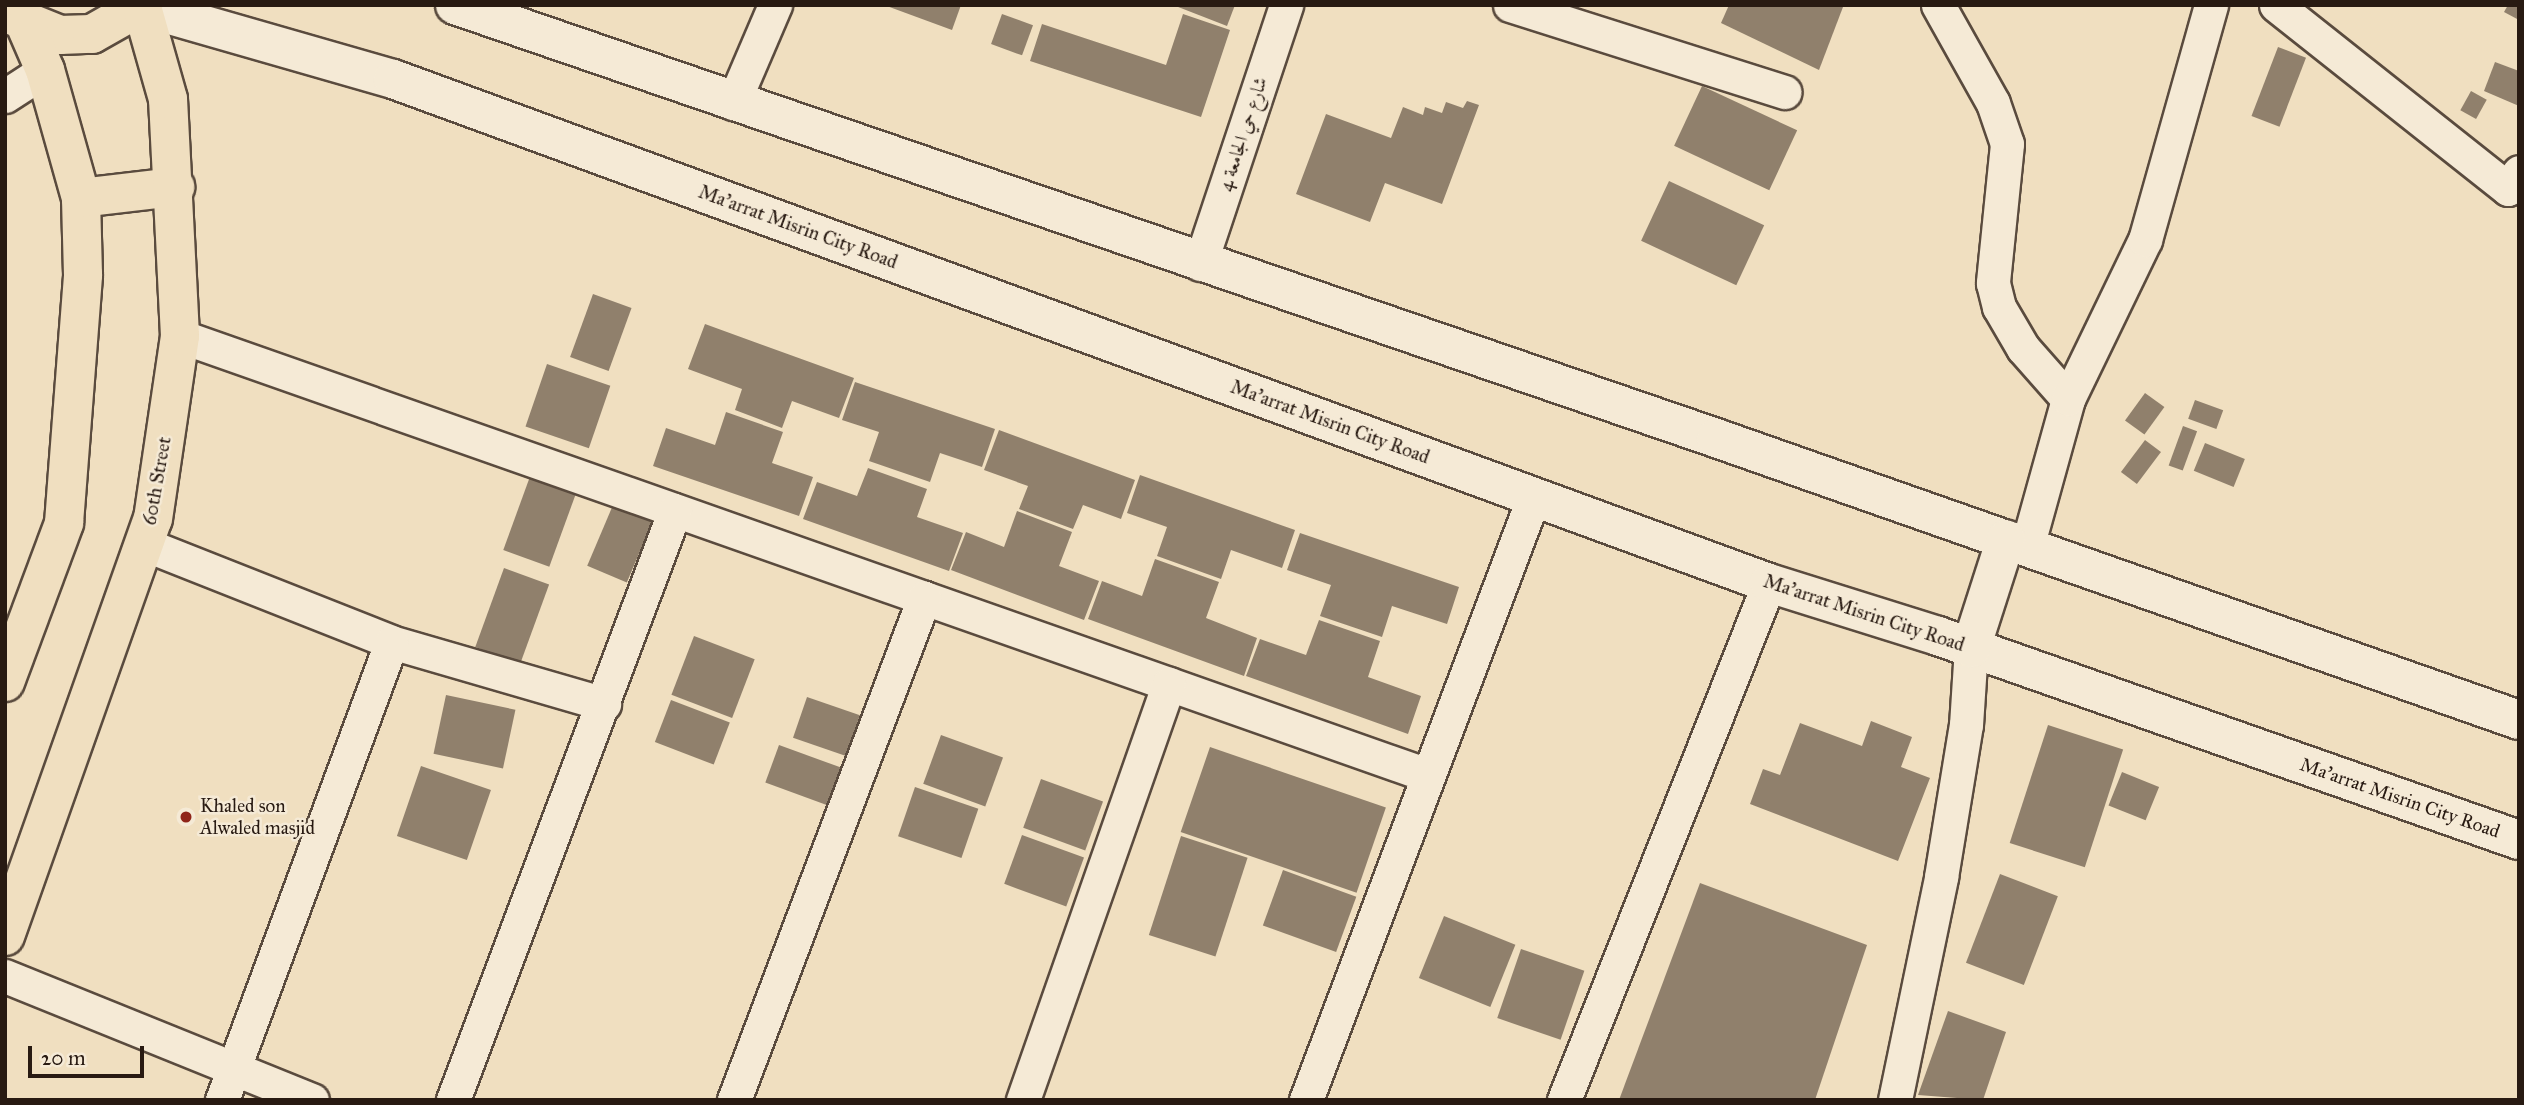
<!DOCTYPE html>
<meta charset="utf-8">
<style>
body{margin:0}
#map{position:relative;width:2524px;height:1105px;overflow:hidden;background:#f0dfc0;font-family:"IM FELL Great Primer",Amiri,serif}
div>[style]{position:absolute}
.building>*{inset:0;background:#90806c;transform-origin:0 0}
.roads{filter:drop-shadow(2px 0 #5a4b3e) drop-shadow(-2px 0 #5a4b3e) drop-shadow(0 2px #5a4b3e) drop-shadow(0 -2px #5a4b3e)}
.street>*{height:33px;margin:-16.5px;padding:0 16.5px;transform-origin:16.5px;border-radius:16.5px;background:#f5ead6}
.secondary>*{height:38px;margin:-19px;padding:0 19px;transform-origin:19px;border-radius:19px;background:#f5ead6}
.primary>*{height:38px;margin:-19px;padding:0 19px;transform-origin:19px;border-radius:19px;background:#f0dfc0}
.dots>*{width:19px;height:19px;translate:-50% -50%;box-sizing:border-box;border:4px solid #f5ead6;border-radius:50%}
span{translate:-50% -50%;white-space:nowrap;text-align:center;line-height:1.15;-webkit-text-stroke:5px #f5ead6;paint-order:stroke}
.street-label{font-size:19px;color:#281a12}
.poi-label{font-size:19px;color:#281a12}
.left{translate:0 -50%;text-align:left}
.frame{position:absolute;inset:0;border:7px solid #281a12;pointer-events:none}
.scale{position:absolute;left:28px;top:1046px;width:116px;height:32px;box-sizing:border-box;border:4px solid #281a12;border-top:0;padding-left:9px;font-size:21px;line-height:24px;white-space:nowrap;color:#281a12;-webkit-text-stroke:5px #f5ead6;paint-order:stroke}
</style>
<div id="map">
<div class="building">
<i style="clip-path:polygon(884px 5px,961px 5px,952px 30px)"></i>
<i style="clip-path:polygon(1173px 5px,1235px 5px,1227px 26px)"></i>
<i style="clip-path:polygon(1729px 5px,1839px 5px,1843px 7px,1819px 70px,1721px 23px)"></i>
<i style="clip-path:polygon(2508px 5px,2519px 5px,2519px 20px,2504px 12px)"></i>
<i style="left:1002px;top:14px;width:33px;height:32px;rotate:20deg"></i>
<i style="clip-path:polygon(1183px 14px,1230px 30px,1201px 117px,1030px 61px,1042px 24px,1166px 65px)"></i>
<i style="left:2278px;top:47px;width:30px;height:74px;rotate:21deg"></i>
<i style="clip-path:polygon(2495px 62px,2519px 71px,2519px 106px,2484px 91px)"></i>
<i style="left:1702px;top:86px;width:105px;height:66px;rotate:25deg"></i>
<i style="left:2471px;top:91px;width:18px;height:22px;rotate:29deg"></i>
<i style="clip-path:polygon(1467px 101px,1479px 105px,1442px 204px,1385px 183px,1370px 222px,1296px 194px,1326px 114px,1391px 138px,1403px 107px,1423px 115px,1425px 107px,1442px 113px,1446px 102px,1463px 108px)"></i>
<i style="left:1669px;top:181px;width:105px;height:66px;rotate:25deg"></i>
<i style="left:593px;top:294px;width:41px;height:67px;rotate:20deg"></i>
<i style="clip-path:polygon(705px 324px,854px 378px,839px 418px,792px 401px,782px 428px,735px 410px,742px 389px,688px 369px)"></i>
<i style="left:547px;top:364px;width:67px;height:66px;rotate:19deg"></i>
<i style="clip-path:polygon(855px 382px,995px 429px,982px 467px,940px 453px,930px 482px,869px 461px,879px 432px,842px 420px)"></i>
<i style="left:2145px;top:393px;width:24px;height:34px;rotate:36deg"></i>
<i style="left:2195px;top:400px;width:30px;height:20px;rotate:20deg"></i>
<i style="clip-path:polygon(726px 412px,783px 432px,772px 463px,813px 477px,799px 516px,653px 466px,666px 428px,715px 445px)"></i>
<i style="left:2183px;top:426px;width:15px;height:42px;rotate:20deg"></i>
<i style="clip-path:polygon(999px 430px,1135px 480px,1121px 519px,1083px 505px,1073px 529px,1019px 509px,1028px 486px,984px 470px)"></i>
<i style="left:2145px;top:440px;width:20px;height:40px;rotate:37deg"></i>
<i style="left:2205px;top:443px;width:43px;height:30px;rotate:22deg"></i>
<i style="clip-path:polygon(868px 468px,927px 489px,917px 517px,963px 533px,949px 571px,803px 519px,817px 482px,857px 496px)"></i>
<i style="left:532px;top:471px;width:49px;height:84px;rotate:20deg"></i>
<i style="clip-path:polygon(1140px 475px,1295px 530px,1282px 568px,1231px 550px,1221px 579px,1157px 556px,1167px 527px,1127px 513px)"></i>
<i style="left:613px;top:505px;width:43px;height:66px;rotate:23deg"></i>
<i style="clip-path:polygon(1017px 511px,1072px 532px,1059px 566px,1099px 581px,1084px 620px,951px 570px,966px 532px,1004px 547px)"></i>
<i style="clip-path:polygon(1300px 533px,1459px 587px,1447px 624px,1392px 606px,1382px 637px,1320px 616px,1331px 585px,1287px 570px)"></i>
<i style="clip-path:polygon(1155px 559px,1219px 582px,1206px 618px,1257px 638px,1244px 676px,1088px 619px,1102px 581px,1142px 596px)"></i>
<i style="left:504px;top:568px;width:48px;height:84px;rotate:20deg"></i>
<i style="clip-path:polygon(1319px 620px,1380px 641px,1368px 677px,1421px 696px,1408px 734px,1246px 676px,1260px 639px,1306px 655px)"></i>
<i style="left:694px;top:636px;width:65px;height:63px;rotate:21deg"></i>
<i style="left:446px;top:695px;width:71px;height:60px;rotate:12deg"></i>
<i style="left:807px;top:697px;width:56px;height:43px;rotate:19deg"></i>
<i style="left:671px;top:700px;width:63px;height:45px;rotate:21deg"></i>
<i style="clip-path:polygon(1871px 721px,1912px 737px,1901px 767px,1930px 778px,1898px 861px,1750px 804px,1763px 769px,1780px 775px,1800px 723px,1862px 746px)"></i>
<i style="left:2048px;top:725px;width:79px;height:124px;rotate:18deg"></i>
<i style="left:941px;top:735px;width:66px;height:52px;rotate:20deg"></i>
<i style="left:779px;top:745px;width:66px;height:40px;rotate:20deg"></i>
<i style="left:1210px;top:747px;width:186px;height:90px;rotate:19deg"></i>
<i style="left:421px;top:766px;width:74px;height:74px;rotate:19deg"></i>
<i style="left:2122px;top:772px;width:40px;height:36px;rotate:22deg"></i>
<i style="left:1041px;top:779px;width:66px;height:52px;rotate:20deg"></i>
<i style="left:915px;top:787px;width:67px;height:52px;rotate:19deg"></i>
<i style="left:1022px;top:835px;width:66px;height:52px;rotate:20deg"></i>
<i style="left:1181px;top:836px;width:70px;height:104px;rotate:18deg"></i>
<i style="left:1283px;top:870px;width:78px;height:59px;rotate:20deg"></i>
<i style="left:2000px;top:874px;width:62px;height:95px;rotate:21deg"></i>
<i style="clip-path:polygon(1700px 883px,1867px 945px,1815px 1100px,1619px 1100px)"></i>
<i style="left:1444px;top:916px;width:77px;height:67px;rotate:22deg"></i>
<i style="left:1521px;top:949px;width:67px;height:73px;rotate:19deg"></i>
<i style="clip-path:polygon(1948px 1011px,2006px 1032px,1983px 1100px,1918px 1095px)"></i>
</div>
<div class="roads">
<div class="street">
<i style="left:1510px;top:5px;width:288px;rotate:17.6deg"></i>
<i style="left:1938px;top:5px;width:112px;rotate:60.7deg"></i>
<i style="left:1993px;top:103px;width:43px;rotate:71.1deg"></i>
<i style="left:2007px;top:144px;width:140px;rotate:95.8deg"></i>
<i style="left:1993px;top:283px;width:25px;rotate:76deg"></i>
<i style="left:1999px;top:307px;width:48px;rotate:59.7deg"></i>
<i style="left:2023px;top:348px;width:68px;rotate:48.6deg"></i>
<i style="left:2276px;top:5px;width:296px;rotate:38.4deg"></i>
<i style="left:2508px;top:189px;width:20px;rotate:-57deg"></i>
<i style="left:5px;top:96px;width:48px;rotate:-33deg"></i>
<i style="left:733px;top:103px;width:107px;rotate:-66.8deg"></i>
<i style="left:1200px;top:264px;width:273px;rotate:-71.6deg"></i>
<i style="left:180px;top:336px;width:1322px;rotate:19.39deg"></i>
<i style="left:144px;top:544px;width:266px;rotate:21.6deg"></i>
<i style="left:391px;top:642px;width:222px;rotate:16.2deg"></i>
<i style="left:2027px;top:547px;width:154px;rotate:-74.5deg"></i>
<i style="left:2068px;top:399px;width:177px;rotate:-64.2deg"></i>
<i style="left:2145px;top:240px;width:244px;rotate:-74.3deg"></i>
<i style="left:5px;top:976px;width:331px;rotate:22deg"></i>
<i style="left:222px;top:1100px;width:488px;rotate:-69.7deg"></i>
<i style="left:453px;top:1100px;width:630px;rotate:-69.38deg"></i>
<i style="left:734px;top:1100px;width:537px;rotate:-69.27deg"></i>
<i style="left:1023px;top:1100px;width:441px;rotate:-70.7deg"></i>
<i style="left:1306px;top:1100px;width:646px;rotate:-69.32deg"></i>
<i style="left:1564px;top:1100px;width:556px;rotate:-68.37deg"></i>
<i style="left:1895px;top:1100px;width:228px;rotate:-78.3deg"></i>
<i style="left:1941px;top:877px;width:154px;rotate:-80.7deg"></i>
<i style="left:1966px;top:725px;width:77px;rotate:-86.3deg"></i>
</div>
<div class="secondary">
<i style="left:455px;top:5px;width:1333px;rotate:18.95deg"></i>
<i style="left:1716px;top:438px;width:851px;rotate:19.35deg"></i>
<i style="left:142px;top:7px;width:261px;rotate:16deg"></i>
<i style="left:393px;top:79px;width:1465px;rotate:20.12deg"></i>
<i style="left:1769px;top:583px;width:177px;rotate:17.4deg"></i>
<i style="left:1938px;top:636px;width:616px;rotate:19.35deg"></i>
<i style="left:1971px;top:648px;width:114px;rotate:-72.2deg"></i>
</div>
<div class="primary">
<i style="left:13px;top:16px;width:51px;rotate:22deg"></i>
<i style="left:60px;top:35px;width:32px;rotate:-2deg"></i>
<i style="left:92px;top:34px;width:59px;rotate:-29.6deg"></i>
<i style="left:81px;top:198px;width:95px;rotate:-6.7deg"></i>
<i style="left:5px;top:682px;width:170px;rotate:-69.6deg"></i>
<i style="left:64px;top:523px;width:249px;rotate:-85.6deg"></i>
<i style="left:83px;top:275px;width:77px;rotate:-91.5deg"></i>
<i style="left:81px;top:198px;width:133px;rotate:-105.7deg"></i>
<i style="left:45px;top:70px;width:48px;rotate:-113.4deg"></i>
<i style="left:5px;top:936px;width:442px;rotate:-70.5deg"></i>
<i style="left:153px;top:519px;width:185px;rotate:-81.6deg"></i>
<i style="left:180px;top:336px;width:237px;rotate:-92.9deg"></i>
<i style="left:168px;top:99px;width:96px;rotate:-105.8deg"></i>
</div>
</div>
<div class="dots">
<i style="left:186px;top:817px;background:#8f2418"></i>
</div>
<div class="street-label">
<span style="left:1243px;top:134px;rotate:-72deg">شارع حي الجامعة 4</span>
<span style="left:798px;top:227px;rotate:20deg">Ma'arrat Misrin City Road</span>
<span style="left:1330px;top:422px;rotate:20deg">Ma'arrat Misrin City Road</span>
<span style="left:157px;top:481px;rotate:-80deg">60th Street</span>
<span style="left:1864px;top:613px;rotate:18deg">Ma'arrat Misrin City Road</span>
<span style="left:2400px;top:798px;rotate:19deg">Ma'arrat Misrin City Road</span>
</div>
<div class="poi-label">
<span class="left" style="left:200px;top:817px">Khaled son<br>Alwaled masjid</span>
</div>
<div class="frame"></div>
<div class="scale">20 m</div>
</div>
